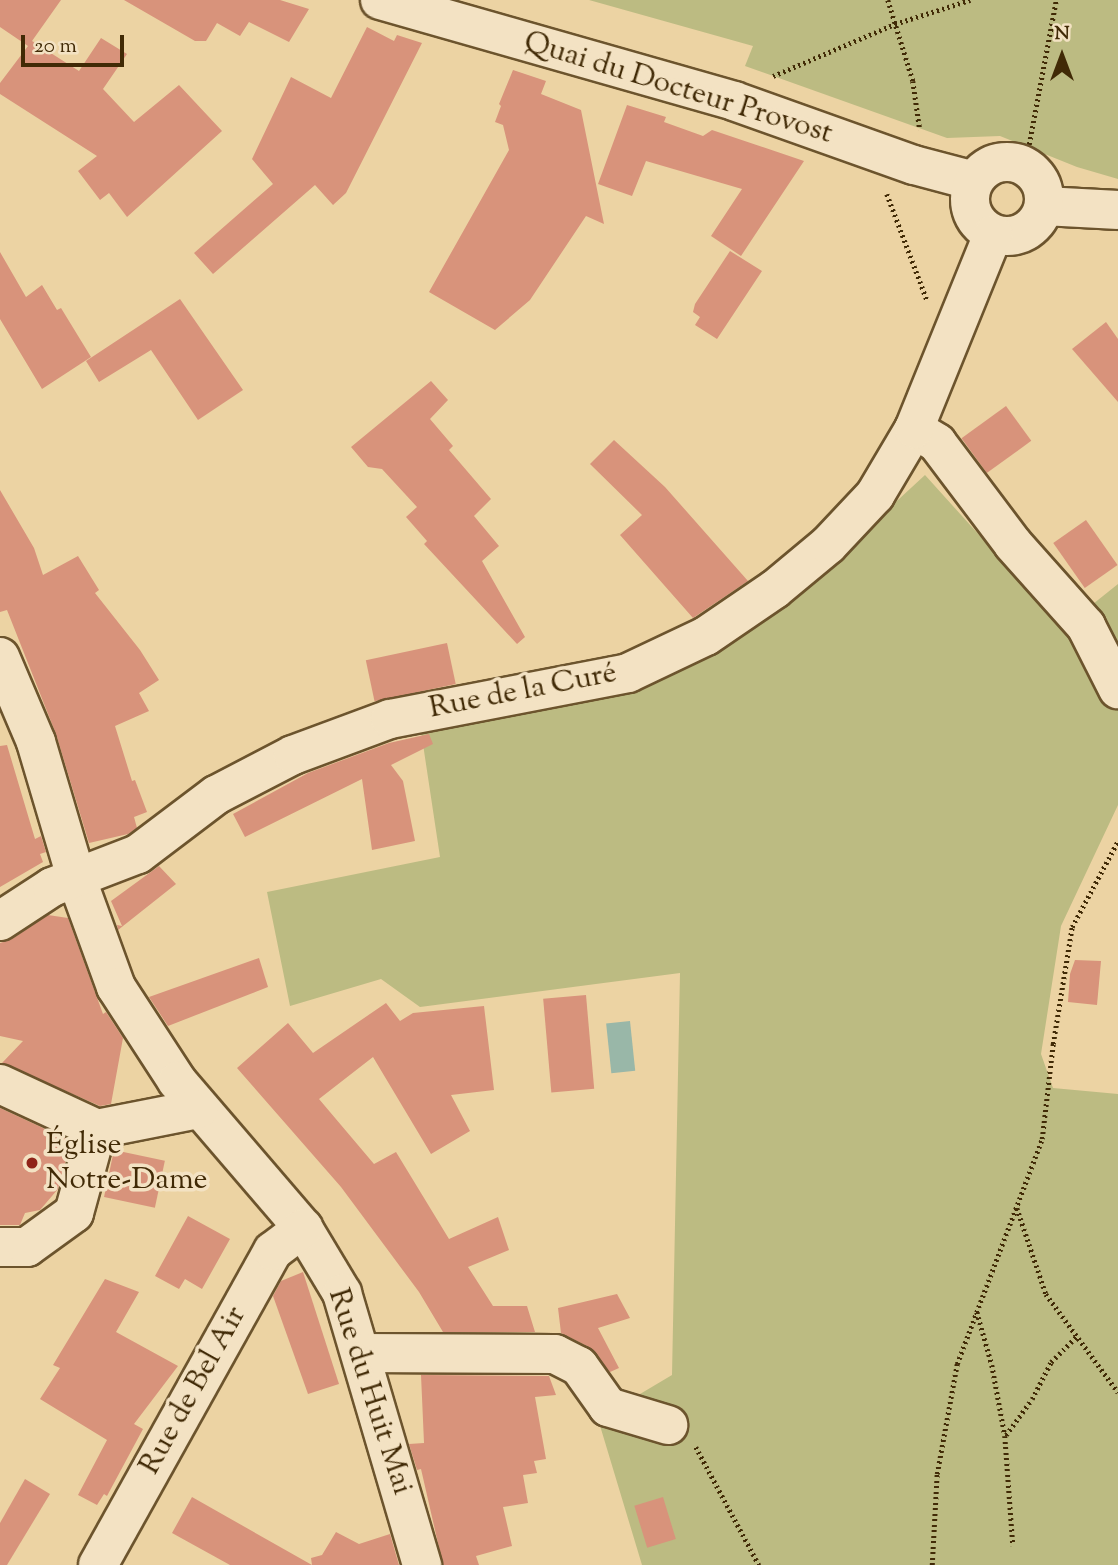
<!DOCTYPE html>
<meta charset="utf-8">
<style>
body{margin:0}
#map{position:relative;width:1118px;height:1565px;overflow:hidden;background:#ecd3a3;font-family:"Sorts Mill Goudy",serif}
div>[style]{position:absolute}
.green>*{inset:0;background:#bcbb82}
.water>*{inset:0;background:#99b7a8;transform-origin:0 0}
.building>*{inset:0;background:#d8937b;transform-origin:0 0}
.path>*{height:4.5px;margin-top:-2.25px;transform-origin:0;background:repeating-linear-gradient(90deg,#412a06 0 2px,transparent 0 5.5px)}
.roads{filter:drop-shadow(2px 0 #6c542d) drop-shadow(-2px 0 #6c542d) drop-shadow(0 2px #6c542d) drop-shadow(0 -2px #6c542d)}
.street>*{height:38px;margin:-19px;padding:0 19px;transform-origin:19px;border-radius:19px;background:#f3e2c3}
.secondary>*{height:38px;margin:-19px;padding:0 19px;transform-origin:19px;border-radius:19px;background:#f3e2c3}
.secondary>.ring{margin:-19px;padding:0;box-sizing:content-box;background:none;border:38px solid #f3e2c3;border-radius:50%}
.dots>*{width:19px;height:19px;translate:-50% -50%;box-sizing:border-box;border:4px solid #f3e2c3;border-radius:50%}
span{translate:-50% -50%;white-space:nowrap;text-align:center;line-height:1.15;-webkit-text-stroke:7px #f3e2c3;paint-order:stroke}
.street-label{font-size:30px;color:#412a06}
.poi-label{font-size:30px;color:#412a06}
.left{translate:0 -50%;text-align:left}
.north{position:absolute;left:1027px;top:21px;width:70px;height:70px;-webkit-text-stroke:5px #f3e2c3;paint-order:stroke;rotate:0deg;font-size:19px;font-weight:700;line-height:28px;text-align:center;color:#412a06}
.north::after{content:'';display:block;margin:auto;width:24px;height:32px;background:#412a06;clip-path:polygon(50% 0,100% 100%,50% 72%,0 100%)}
.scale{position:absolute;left:21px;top:35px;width:103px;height:32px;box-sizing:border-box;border:4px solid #412a06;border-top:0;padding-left:9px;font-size:21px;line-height:24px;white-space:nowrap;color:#412a06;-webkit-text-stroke:5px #f3e2c3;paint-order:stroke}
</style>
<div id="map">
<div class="green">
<i style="clip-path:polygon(589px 0,1118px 0,1118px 179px,1077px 167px,1000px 136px,947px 138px,745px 66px,753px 46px)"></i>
<i style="clip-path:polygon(925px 475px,1063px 628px,1118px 584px,1118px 805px,1061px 926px,1041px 1054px,1053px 1088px,1118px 1094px,1118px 1565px,642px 1565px,598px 1419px,672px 1375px,680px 973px,420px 1007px,381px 979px,290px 1006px,267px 892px,440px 857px,421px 731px,639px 690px,806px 585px)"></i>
</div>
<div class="water">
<i style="left:630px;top:1021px;width:50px;height:24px;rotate:84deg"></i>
</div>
<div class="building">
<i style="clip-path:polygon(0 0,61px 0,32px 41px,79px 71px,101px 38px,127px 54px,103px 89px,134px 122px,179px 85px,222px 131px,127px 217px,109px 193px,100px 200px,78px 171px,97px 156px,0 94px,0 83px,28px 46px,0 27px)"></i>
<i style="clip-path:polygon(124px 0,280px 0,309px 9px,289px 42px,249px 22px,240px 36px,217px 23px,206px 41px,195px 41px)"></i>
<i style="clip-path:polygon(367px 27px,394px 41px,397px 35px,422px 43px,346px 193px,333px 205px,315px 185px,213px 274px,194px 253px,273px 184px,252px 159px,291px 77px,331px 98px)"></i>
<i style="clip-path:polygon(513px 70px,546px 81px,541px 94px,581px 110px,604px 224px,586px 216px,530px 300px,495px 330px,429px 292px,509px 150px,503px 125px,495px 122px,501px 106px,499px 104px)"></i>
<i style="clip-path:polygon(627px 105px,666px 117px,664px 122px,703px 136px,712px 130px,804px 161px,741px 256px,711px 236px,742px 189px,646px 161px,632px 196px,598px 184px)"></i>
<i style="clip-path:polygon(730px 251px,762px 271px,717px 339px,695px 325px,700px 317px,693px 312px,695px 304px)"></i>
<i style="clip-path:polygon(0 252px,26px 297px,42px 285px,57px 310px,61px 308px,91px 357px,42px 389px,0 319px)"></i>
<i style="clip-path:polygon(180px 299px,243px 390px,198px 420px,151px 350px,99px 382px,86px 361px)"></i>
<i style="clip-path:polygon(1106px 322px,1118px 339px,1118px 402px,1072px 349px)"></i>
<i style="clip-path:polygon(431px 381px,448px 400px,430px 419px,453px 446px,449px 450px,491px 499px,474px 516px,499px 546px,482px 561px,525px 637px,517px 644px,424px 544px,427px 541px,406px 517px,417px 507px,382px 469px,368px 467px,351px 447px)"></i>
<i style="left:1006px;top:406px;width:43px;height:55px;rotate:54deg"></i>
<i style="clip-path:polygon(614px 440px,665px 487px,748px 581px,693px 618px,620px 535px,642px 515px,590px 464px)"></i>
<i style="clip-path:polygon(0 490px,34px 548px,43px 575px,78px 556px,99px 590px,95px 593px,140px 650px,159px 680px,139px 693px,149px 711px,115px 726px,132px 781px,135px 780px,147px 812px,134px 817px,137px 828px,128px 834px,89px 843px,56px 734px,7px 610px,0 612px)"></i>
<i style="left:1086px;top:520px;width:55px;height:40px;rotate:55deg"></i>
<i style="left:447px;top:643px;width:42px;height:83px;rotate:78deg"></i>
<i style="clip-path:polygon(429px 734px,433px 744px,391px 765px,403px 781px,415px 841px,372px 850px,362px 779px,245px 837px,233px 814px,308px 773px,389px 743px)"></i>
<i style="clip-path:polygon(7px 745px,35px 839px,41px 836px,46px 852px,40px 854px,43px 862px,0 887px,0 746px)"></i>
<i style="clip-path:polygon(159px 866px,176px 884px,118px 930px,117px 925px,122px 926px,111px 901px)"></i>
<i style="clip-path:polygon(48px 915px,68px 918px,103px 1014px,106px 1012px,123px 1038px,111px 1104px,100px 1106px,2px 1063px,23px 1041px,0 1036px,0 943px,12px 939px)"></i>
<i style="clip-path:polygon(259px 958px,268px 987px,168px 1026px,149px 997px)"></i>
<i style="clip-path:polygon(1075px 960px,1101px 961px,1097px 1005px,1068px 1002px,1070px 974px)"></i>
<i style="left:586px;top:995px;width:94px;height:43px;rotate:85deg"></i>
<i style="clip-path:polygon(386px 1003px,400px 1021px,413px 1013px,484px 1006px,494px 1090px,451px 1095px,470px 1131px,431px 1154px,373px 1057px,319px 1099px,374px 1164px,396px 1152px,449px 1239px,498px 1217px,509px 1250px,468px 1267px,493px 1306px,527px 1306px,535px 1332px,443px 1332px,419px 1292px,341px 1187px,237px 1068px,288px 1023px,313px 1053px)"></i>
<i style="clip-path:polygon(0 1108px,71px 1141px,58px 1189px,40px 1210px,25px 1213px,20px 1225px,0 1225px)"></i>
<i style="left:114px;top:1150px;width:52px;height:48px;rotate:12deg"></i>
<i style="clip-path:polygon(188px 1216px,230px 1239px,202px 1289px,185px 1279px,179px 1289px,155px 1276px)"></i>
<i style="clip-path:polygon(303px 1272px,339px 1384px,308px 1394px,273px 1296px,281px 1281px)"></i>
<i style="clip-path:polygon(105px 1279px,139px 1292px,116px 1332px,178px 1366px,134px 1424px,143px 1429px,107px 1496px,104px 1494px,97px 1505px,78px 1495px,107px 1440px,40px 1399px,60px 1368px,53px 1365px)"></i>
<i style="clip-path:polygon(617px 1294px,630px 1318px,598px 1328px,619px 1368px,610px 1372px,589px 1347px,561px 1333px,558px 1308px)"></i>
<i style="clip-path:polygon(421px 1375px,549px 1376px,556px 1395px,535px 1397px,546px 1459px,534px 1461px,537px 1473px,523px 1475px,528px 1503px,503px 1507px,512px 1546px,476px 1556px,479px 1565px,443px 1565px,421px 1469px,417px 1470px,409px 1444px,424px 1443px)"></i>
<i style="clip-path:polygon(25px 1479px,50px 1494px,7px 1565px,0 1565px,0 1523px)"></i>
<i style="clip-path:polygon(192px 1497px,312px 1565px,311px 1558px,322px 1555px,336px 1532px,359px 1544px,390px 1534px,399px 1565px,230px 1565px,172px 1533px)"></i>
<i style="left:663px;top:1497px;width:44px;height:30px;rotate:73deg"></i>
</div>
<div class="path">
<i style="left:888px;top:0;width:85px;rotate:72.8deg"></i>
<i style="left:913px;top:81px;width:49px;rotate:81.9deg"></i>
<i style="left:773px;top:76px;width:133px;rotate:-23.1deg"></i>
<i style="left:895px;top:24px;width:79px;rotate:-17.7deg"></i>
<i style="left:1025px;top:166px;width:169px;rotate:-79.4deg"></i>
<i style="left:887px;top:194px;width:113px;rotate:69.3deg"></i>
<i style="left:1017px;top:1208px;width:91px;rotate:71.4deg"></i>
<i style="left:1046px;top:1294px;width:122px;rotate:53.7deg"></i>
<i style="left:977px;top:1312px;width:55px;rotate:74.2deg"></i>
<i style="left:992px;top:1365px;width:72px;rotate:79.6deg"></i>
<i style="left:1005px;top:1436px;width:110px;rotate:85.8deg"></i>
<i style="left:1006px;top:1435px;width:44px;rotate:-54.2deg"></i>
<i style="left:1032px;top:1399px;width:42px;rotate:-62.8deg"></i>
<i style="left:1051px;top:1362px;width:37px;rotate:-45deg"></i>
<i style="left:696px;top:1447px;width:134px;rotate:61.9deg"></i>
<i style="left:932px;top:1565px;width:91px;rotate:-86.9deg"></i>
<i style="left:937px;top:1474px;width:112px;rotate:-79.7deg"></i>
<i style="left:957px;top:1364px;width:241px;rotate:-69.3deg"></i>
<i style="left:1042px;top:1139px;width:96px;rotate:-83.4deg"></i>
<i style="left:1053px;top:1044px;width:119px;rotate:-80.8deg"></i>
<i style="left:1072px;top:927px;width:98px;rotate:-61.9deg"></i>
</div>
<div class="roads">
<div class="street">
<i style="left:1044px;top:206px;width:74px;rotate:3.1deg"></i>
<i style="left:914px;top:429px;width:27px;rotate:31deg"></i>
<i style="left:937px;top:443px;width:126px;rotate:53deg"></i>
<i style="left:1013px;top:544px;width:110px;rotate:48.3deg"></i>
<i style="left:1086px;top:626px;width:71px;rotate:63.1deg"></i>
<i style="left:0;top:657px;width:92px;rotate:67deg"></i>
<i style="left:36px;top:742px;width:141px;rotate:73.5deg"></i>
<i style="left:76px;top:877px;width:117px;rotate:70deg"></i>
<i style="left:116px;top:987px;width:112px;rotate:57deg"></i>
<i style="left:177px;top:1081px;width:194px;rotate:49.4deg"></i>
<i style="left:303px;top:1228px;width:76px;rotate:59deg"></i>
<i style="left:342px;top:1293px;width:284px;rotate:73.6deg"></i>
<i style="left:0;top:1084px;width:107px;rotate:24.9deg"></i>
<i style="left:97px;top:1129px;width:104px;rotate:-11.1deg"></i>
<i style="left:0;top:1247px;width:27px"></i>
<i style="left:27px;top:1247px;width:58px;rotate:-35.9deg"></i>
<i style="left:74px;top:1213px;width:87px;rotate:-74.7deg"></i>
<i style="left:361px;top:1353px;width:194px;rotate:0.3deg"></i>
<i style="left:555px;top:1354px;width:27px;rotate:27deg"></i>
<i style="left:579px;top:1366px;width:50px;rotate:54.7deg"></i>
<i style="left:608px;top:1407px;width:63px;rotate:16.7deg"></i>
<i style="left:98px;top:1565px;width:359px;rotate:-60.9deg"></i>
<i style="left:273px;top:1251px;width:38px;rotate:-37deg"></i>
</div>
<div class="secondary">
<i style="left:380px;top:0;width:368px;rotate:15.9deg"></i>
<i style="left:734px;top:101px;width:191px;rotate:19.6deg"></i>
<i style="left:914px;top:165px;width:62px;rotate:14.9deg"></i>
<i class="ring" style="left:970px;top:162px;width:36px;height:36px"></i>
<i style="left:0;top:921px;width:62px;rotate:-33.2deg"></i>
<i style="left:52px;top:887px;width:92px;rotate:-21deg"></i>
<i style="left:138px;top:854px;width:98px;rotate:-37.1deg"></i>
<i style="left:216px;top:795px;width:87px;rotate:-27.5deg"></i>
<i style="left:293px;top:755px;width:103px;rotate:-20.4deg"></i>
<i style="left:390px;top:719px;width:242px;rotate:-10.9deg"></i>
<i style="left:628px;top:673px;width:86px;rotate:-25.4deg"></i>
<i style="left:706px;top:636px;width:83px;rotate:-34.3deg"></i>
<i style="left:775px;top:589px;width:69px;rotate:-39.7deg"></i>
<i style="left:828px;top:545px;width:69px;rotate:-46.8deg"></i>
<i style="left:875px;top:495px;width:77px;rotate:-59.4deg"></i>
<i style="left:914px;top:429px;width:210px;rotate:-67.9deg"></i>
</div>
</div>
<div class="dots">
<i style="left:32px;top:1163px;background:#8f2418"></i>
</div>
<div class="street-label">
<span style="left:678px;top:89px;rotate:17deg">Quai du Docteur Provost</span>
<span style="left:523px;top:692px;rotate:-11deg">Rue de la Curé</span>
<span style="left:194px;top:1391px;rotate:-61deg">Rue de Bel Air</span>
<span style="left:369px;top:1392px;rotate:72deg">Rue du Huit Mai</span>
</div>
<div class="poi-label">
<span class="left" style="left:46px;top:1163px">Église<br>Notre-Dame</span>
</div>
<div class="north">N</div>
<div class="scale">20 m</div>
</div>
